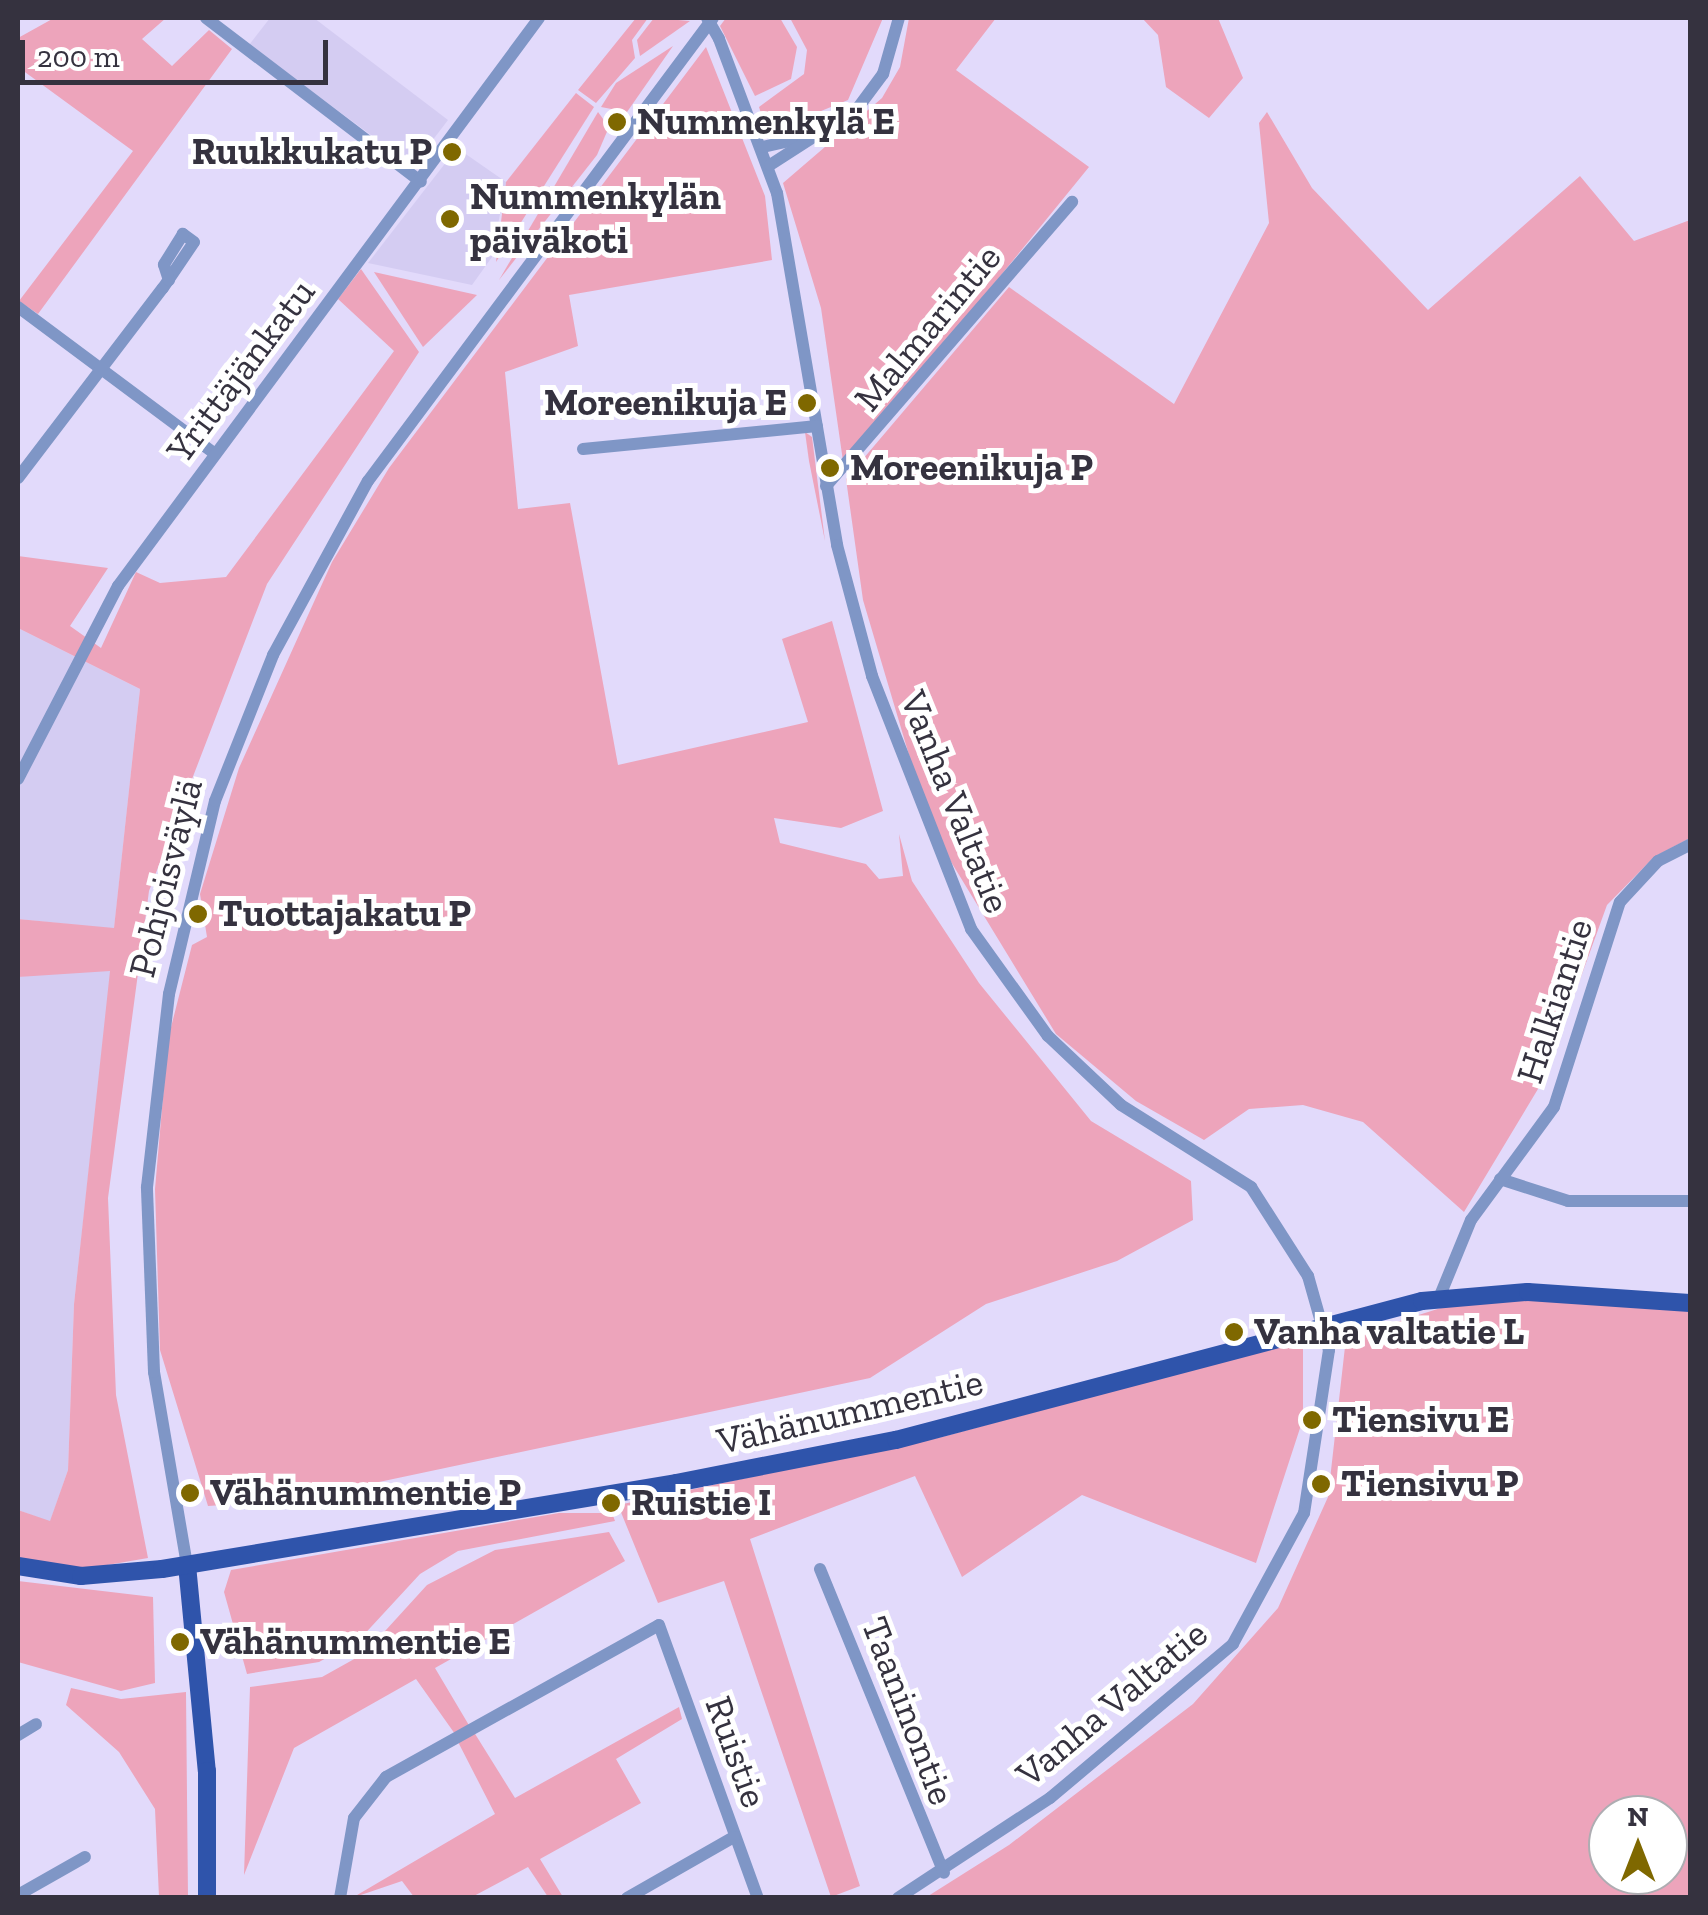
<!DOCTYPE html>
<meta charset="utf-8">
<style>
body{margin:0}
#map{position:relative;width:1708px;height:1915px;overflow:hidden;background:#e2dafb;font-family:"Zilla Slab",serif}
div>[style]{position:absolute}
.built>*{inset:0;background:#d4ccf2}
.green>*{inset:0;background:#eda4bb}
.minor>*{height:12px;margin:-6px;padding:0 6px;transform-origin:6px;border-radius:6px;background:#7f96c6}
.major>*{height:18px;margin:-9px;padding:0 9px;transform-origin:9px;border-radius:9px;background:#2f54ab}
.minor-bridge>*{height:12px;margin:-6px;padding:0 6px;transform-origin:6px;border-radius:6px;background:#7f96c6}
.dots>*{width:28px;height:28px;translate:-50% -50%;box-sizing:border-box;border:5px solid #fff;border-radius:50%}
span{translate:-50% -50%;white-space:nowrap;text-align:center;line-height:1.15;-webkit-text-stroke:10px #fff;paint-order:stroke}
.poi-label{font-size:38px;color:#35323f;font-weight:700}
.left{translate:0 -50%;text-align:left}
.right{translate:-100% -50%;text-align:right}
.street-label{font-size:38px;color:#35323f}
.frame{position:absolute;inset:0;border:20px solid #35323f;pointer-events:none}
.north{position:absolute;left:1588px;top:1795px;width:100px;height:100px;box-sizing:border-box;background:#fff;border:2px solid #aeadb2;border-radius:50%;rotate:0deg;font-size:28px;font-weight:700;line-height:40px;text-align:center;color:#35323f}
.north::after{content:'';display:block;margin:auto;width:35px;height:45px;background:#7f6800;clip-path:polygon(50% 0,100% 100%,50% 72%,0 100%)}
.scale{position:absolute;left:20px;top:40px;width:308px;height:45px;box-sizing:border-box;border:5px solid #35323f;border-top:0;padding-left:12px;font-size:30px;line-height:35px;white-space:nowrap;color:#35323f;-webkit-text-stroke:8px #fff;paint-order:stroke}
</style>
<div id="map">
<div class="built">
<i style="clip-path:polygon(270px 18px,314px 18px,448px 120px,413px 166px,249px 45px)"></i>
<i style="clip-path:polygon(457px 148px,506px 182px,492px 257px,472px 285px,368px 263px)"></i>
<i style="clip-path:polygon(18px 628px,140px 689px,114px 929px,19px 919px,18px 929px)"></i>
<i style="clip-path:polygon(79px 968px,111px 970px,74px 1304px,68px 1470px,50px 1522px,18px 1510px,18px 977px)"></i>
</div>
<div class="green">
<i style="clip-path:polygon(54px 18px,166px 18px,142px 39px,172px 66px,209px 30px,232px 49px,38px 314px,19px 301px,133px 151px,18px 67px,18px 38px)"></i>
<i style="clip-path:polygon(636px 18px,648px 18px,632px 40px,635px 58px,596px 103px,578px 90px)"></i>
<i style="clip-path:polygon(654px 18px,690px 21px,640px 56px,637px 40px)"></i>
<i style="clip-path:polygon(726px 18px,780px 18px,797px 47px,791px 79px,755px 96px,720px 26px)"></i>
<i style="clip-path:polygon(790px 18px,883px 18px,848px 100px,782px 127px,764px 123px,759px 107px,804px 74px,807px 50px)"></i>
<i style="clip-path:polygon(909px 18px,996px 18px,956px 70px,1089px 167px,844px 468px,821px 308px,783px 183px,882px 98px,900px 67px)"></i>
<i style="clip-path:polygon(1142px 18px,1218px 18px,1243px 78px,1209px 118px,1166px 87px,1158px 35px)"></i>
<i style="clip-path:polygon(673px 46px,627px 112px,601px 107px,616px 83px)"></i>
<i style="clip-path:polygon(706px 47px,765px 196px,772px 260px,569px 295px,578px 346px,505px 372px,518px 509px,570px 503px,618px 765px,808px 722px,782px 639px,832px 621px,883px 811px,841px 828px,774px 818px,780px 843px,866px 864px,879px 879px,903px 876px,899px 834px,912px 881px,979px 983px,1091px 1121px,1191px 1181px,1193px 1220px,1117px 1261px,986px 1304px,870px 1378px,294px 1500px,208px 1506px,160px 1350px,155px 1189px,168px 1039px,192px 945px,207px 937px,200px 894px,239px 768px,332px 562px,389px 468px)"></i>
<i style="clip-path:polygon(576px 93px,594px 107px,496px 262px,506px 182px)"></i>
<i style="clip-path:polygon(598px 112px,609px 127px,597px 155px,499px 280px)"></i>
<i style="clip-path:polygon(1267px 112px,1312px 188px,1428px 310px,1580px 176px,1634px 241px,1690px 220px,1690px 838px,1654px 857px,1607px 905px,1544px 1079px,1464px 1212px,1363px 1122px,1303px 1105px,1249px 1109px,1204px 1140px,1136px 1101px,1056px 1034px,931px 829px,863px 600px,846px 479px,1009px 287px,1174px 404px,1269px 223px,1259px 123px)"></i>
<i style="clip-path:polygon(361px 269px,419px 352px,267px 584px,149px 891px,108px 1198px,116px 1395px,148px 1558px,84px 1569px,18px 1560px,18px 1510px,50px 1521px,68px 1470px,74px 1304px,110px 971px,18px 977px,18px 919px,114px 928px,140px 689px,18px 628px,18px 556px,108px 568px,70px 626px,101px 648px,136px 572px,160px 583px,226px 577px,394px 351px,338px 299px)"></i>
<i style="clip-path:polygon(374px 272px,477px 295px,423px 347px)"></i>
<i style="clip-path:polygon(805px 432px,812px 437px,825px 541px,809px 461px)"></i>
<i style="clip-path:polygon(evenodd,1531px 1299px,1690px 1309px,1690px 1897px,925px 1898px,1009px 1845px,1193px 1704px,1278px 1608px,1328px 1497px,1346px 1338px,1447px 1306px,1531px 1299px,1608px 1815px,1668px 1815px,1668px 1875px,1608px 1875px,1608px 1815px)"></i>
<i style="clip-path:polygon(1303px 1339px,1303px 1419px,1256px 1563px,1082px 1495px,962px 1577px,915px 1476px,750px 1539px,860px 1886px,831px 1897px,724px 1581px,658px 1603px,618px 1505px,942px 1437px)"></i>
<i style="clip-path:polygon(559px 1513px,612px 1513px,615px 1521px,458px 1551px,420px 1574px,359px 1640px,319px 1662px,247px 1674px,224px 1592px,231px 1570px)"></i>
<i style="clip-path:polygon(609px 1532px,625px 1561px,435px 1668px,470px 1727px,455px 1734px,416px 1679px,294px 1748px,244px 1875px,250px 1687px,322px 1677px,365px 1653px,427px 1585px,495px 1550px)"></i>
<i style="clip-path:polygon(18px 1581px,153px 1597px,155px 1683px,121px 1691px,18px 1662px)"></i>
<i style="clip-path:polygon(71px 1688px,121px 1699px,186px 1692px,188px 1897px,159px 1897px,155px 1809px,119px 1752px,66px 1705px)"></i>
<i style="clip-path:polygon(679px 1707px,682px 1719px,616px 1759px,641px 1803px,540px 1859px,563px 1897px,548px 1897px,528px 1867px,472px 1897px,414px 1897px,402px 1881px,352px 1898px,495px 1814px,456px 1738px,472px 1729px,515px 1798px)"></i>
</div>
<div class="minor">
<i style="left:206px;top:18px;width:270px;rotate:37.3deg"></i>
<i style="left:719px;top:39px;width:165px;rotate:69.4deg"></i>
<i style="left:777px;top:193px;width:357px;rotate:80.3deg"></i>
<i style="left:837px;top:545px;width:136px;rotate:75deg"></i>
<i style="left:872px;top:676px;width:272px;rotate:68.6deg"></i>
<i style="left:971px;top:929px;width:132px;rotate:54.3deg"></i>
<i style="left:1048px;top:1036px;width:100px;rotate:43.4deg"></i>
<i style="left:1121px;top:1105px;width:154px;rotate:32.2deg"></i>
<i style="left:1251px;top:1187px;width:106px;rotate:57.4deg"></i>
<i style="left:1308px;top:1276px;width:77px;rotate:74.2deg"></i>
<i style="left:1329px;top:1350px;width:165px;rotate:98.7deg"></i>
<i style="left:1304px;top:1513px;width:149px;rotate:118.5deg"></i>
<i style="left:1233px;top:1644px;width:239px;rotate:139.9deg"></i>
<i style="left:1050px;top:1798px;width:182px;rotate:146.7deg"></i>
<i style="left:763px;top:147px;width:58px;rotate:-12.8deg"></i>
<i style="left:770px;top:165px;width:103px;rotate:-32.8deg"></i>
<i style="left:857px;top:109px;width:44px;rotate:-53.4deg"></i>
<i style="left:883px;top:74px;width:58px;rotate:-74.1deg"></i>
<i style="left:18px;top:307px;width:246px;rotate:36.7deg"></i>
<i style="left:583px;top:449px;width:235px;rotate:-5.6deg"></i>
<i style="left:18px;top:478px;width:239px;rotate:-52.7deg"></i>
<i style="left:163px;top:288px;width:55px;rotate:-56deg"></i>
<i style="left:194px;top:242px;width:14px;rotate:-144deg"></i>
<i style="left:183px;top:234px;width:36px;rotate:122deg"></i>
<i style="left:164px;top:265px;width:16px;rotate:72deg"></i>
<i style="left:826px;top:486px;width:376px;rotate:-49.1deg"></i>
<i style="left:18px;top:779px;width:217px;rotate:-62.6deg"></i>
<i style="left:118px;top:586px;width:707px;rotate:-53.45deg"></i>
<i style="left:1500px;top:1179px;width:71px;rotate:17.9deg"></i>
<i style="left:1568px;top:1201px;width:122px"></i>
<i style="left:1439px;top:1298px;width:84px;rotate:-67.7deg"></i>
<i style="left:1471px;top:1220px;width:140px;rotate:-53.7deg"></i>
<i style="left:1554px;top:1107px;width:215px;rotate:-72.2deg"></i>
<i style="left:1620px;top:902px;width:56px;rotate:-47.2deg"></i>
<i style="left:1658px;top:861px;width:36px;rotate:-27deg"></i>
<i style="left:187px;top:1565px;width:196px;rotate:-99.7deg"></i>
<i style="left:154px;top:1372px;width:185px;rotate:-92.2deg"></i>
<i style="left:147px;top:1187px;width:194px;rotate:-83.5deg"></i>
<i style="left:169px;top:994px;width:198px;rotate:-76.6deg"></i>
<i style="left:215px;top:801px;width:157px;rotate:-68.3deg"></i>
<i style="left:273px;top:655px;width:198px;rotate:-61.4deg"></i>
<i style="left:368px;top:481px;width:577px;rotate:-53.31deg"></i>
<i style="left:820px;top:1569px;width:328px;rotate:67.8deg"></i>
<i style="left:18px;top:1735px;width:21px;rotate:-31deg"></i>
<i style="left:18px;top:1895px;width:77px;rotate:-29.6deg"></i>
<i style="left:340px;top:1898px;width:81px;rotate:-80.1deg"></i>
<i style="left:354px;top:1818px;width:52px;rotate:-52deg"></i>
<i style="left:386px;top:1777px;width:312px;rotate:-29.1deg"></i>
<i style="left:659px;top:1625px;width:290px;rotate:70.1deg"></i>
<i style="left:627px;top:1898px;width:123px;rotate:-29.7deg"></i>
</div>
<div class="major">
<i style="left:187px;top:1565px;width:207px;rotate:84.5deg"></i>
<i style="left:207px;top:1771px;width:127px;rotate:90deg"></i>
<i style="left:18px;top:1566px;width:64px;rotate:9deg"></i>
<i style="left:81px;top:1576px;width:81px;rotate:-4.9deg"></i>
<i style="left:162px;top:1569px;width:521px;rotate:-9.5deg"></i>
<i style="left:676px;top:1483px;width:224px;rotate:-11.1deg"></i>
<i style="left:896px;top:1440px;width:544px;rotate:-14.8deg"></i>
<i style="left:1422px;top:1301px;width:106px;rotate:-4.9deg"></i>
<i style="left:1528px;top:1292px;width:162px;rotate:3.9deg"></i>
</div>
<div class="minor-bridge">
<i style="left:707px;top:18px;width:24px;rotate:60deg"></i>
</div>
<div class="dots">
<i style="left:617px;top:122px;background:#7f6800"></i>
<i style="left:452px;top:152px;background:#7f6800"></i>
<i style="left:450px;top:219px;background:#7f6800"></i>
<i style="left:807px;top:403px;background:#7f6800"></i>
<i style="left:830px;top:468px;background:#7f6800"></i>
<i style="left:198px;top:914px;background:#7f6800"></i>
<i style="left:1234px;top:1332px;background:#7f6800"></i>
<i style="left:1312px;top:1420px;background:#7f6800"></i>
<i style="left:1321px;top:1484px;background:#7f6800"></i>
<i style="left:190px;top:1493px;background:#7f6800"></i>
<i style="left:611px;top:1503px;background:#7f6800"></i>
<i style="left:180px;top:1642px;background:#7f6800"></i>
</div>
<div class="poi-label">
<span class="left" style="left:637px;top:122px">Nummenkylä E</span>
<span class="right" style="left:432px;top:152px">Ruukkukatu P</span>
<span class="left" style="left:470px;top:219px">Nummenkylän<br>päiväkoti</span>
<span class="right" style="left:787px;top:403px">Moreenikuja E</span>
<span class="left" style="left:850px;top:468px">Moreenikuja P</span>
<span class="left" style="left:218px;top:914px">Tuottajakatu P</span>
<span class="left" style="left:1254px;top:1332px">Vanha valtatie L</span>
<span class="left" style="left:1332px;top:1420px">Tiensivu E</span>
<span class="left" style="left:1341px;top:1484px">Tiensivu P</span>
<span class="left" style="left:210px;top:1493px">Vähänummentie P</span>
<span class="left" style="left:631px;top:1503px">Ruistie I</span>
<span class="left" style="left:200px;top:1642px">Vähänummentie E</span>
</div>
<div class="street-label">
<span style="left:928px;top:328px;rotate:-50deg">Malmarintie</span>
<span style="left:241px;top:371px;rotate:-53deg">Yrittäjänkatu</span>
<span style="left:955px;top:802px;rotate:68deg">Vanha Valtatie</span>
<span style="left:166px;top:878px;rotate:-76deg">Pohjoisväylä</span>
<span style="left:1555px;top:1001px;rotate:-72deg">Halkiantie</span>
<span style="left:850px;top:1412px;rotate:-13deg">Vähänummentie</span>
<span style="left:1112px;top:1704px;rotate:-40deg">Vanha Valtatie</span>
<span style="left:908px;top:1711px;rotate:69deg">Taaninontie</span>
<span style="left:736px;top:1752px;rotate:70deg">Ruistie</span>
</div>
<div class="frame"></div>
<div class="north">N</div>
<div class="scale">200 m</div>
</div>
